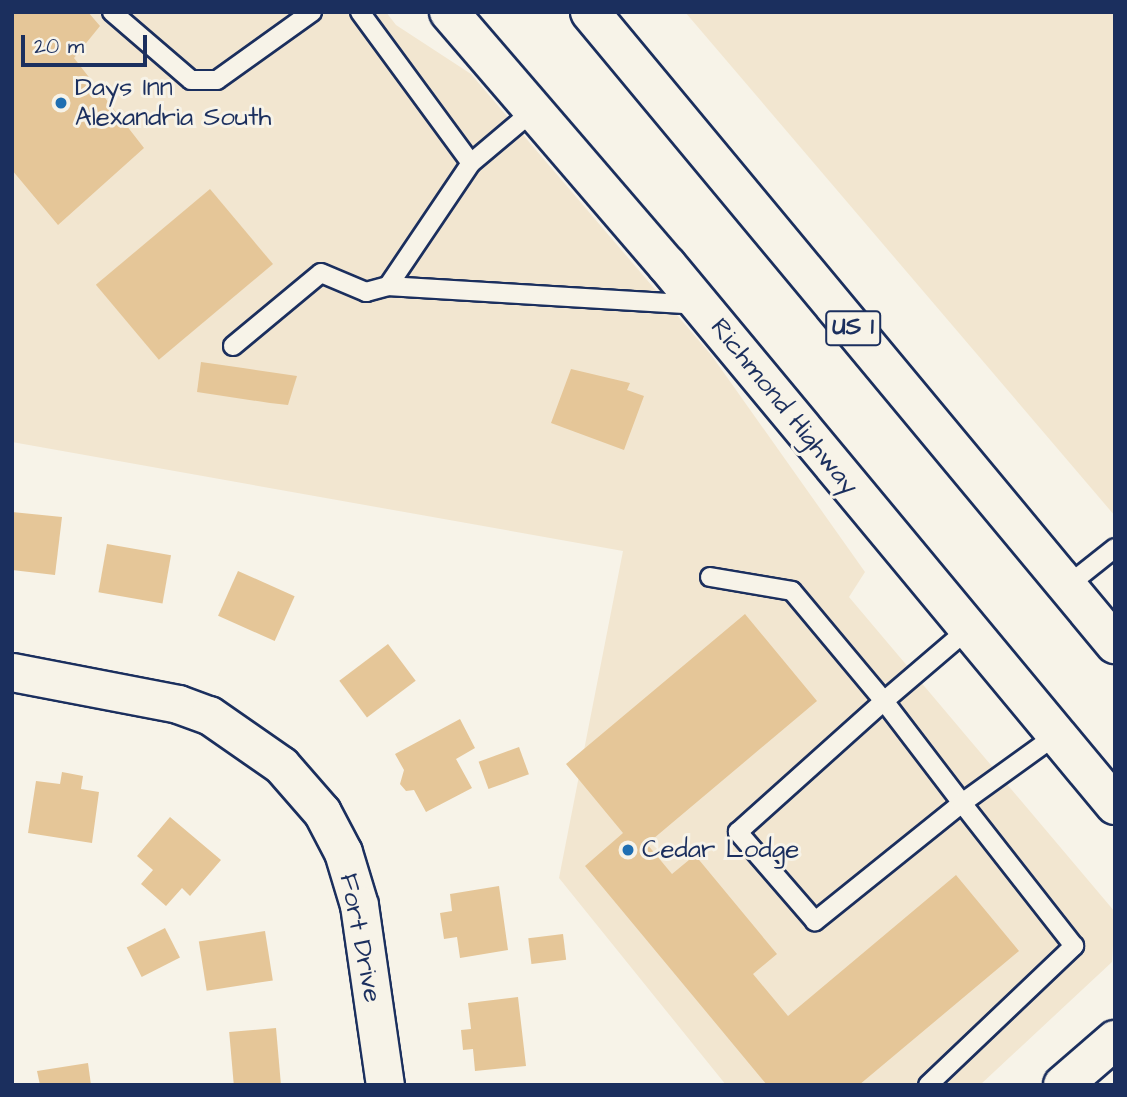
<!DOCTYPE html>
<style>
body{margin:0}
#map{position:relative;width:1127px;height:1097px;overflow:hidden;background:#f7f3e8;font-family:"Architects Daughter",sans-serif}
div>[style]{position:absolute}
.built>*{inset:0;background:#f2e6d0}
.building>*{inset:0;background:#e5c698;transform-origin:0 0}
.roads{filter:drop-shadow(2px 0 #1b2f5e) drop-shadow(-2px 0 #1b2f5e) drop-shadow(0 2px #1b2f5e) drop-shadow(0 -2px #1b2f5e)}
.lane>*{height:18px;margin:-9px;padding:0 9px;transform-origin:9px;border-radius:9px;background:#f7f3e8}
.street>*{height:37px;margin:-18.5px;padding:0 18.5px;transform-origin:18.5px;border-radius:18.5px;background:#f7f3e8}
.secondary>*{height:38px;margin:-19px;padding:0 19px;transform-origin:19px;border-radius:19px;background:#f7f3e8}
.highway>*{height:38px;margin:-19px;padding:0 19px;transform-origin:19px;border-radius:19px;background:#f7f3e8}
.dots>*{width:19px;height:19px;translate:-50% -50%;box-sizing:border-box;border:4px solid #f7f3e8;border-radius:50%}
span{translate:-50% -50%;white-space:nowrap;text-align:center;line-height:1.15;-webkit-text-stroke:6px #f7f3e8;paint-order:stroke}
.shield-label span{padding:2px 5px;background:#f7f3e8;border:2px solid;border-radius:5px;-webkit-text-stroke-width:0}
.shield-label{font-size:24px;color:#1b2f5e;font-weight:700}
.poi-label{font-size:26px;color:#1b2f5e}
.left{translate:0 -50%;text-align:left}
.street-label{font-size:26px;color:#1b2f5e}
.frame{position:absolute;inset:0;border:14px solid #1b2f5e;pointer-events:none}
.scale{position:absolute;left:21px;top:35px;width:126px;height:32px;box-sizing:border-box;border:4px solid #1b2f5e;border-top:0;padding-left:9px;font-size:21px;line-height:24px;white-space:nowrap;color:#1b2f5e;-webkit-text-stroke:5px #f7f3e8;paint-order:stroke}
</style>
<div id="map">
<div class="built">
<i style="clip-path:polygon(12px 12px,386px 12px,396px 25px,471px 74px,712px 356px,865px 572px,849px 597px,1115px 912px,1112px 962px,980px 1085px,726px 1085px,559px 878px,623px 551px,12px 442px)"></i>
<i style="clip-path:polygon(685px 12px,1115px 12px,1115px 516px)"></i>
</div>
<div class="building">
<i style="clip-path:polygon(12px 12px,88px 12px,100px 26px,74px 58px,144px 148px,58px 225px,12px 170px)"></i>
<i style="left:210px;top:189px;width:98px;height:149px;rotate:50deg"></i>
<i style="clip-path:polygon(201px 362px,243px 368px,297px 376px,288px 405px,270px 403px,197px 392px)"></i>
<i style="clip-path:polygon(571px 369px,630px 383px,627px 390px,644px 396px,624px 450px,551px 423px)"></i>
<i style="clip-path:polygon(12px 512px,62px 517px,55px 575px,12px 570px)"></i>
<i style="left:107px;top:544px;width:65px;height:49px;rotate:10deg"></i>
<i style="left:238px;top:571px;width:62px;height:49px;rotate:24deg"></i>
<i style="clip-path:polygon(745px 614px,817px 701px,647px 844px,672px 874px,695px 855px,777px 954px,753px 974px,788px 1016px,956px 875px,1019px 951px,859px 1085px,767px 1085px,585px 866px,623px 833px,566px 764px)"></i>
<i style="left:388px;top:644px;width:46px;height:61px;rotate:53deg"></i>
<i style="clip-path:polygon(460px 719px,475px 748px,456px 759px,472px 788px,426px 812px,414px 790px,406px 791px,400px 784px,404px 770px,395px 754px)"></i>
<i style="left:519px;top:747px;width:29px;height:43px;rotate:70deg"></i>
<i style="clip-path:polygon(62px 772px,83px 776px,81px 789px,99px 792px,92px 843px,28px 833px,36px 781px,60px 784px)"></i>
<i style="clip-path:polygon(170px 817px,221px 860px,190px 896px,182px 888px,166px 906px,141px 884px,153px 870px,137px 856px)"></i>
<i style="clip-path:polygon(499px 886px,508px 950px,460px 958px,457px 937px,444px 939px,440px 913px,452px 911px,450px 894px)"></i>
<i style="left:165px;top:928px;width:33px;height:43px;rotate:63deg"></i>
<i style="left:265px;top:931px;width:50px;height:67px;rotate:81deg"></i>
<i style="left:563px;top:934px;width:26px;height:35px;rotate:83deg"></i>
<i style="clip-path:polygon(518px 997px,526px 1066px,475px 1071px,473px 1049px,463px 1050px,461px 1030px,471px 1029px,468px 1003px)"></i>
<i style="left:276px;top:1028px;width:57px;height:47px;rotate:85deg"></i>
<i style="clip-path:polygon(88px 1063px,91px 1085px,40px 1085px,37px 1071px)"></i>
</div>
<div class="roads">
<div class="lane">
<i style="left:112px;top:12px;width:104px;rotate:40.7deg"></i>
<i style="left:191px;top:80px;width:26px"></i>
<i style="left:217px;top:80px;width:117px;rotate:-35.6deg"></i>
<i style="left:360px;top:12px;width:187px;rotate:53.7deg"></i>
<i style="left:534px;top:110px;width:82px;rotate:139.9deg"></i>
<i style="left:471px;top:163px;width:148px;rotate:124deg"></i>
<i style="left:388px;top:286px;width:308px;rotate:3.5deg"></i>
<i style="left:233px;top:346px;width:114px;rotate:-39.7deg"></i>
<i style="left:321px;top:273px;width:49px;rotate:22.9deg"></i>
<i style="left:366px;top:292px;width:23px;rotate:-15deg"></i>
<i style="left:710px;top:577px;width:83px;rotate:9.7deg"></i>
<i style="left:792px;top:591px;width:143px;rotate:50.1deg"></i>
<i style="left:884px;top:701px;width:128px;rotate:52.6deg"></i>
<i style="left:962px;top:803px;width:189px;rotate:141.2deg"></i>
<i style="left:815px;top:921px;width:118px;rotate:-130.9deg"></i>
<i style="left:738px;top:832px;width:196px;rotate:-41.9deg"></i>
<i style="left:884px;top:701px;width:109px;rotate:-40.5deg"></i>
<i style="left:1067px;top:586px;width:61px;rotate:-38.4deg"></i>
<i style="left:928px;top:1085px;width:202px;rotate:-43.6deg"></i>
<i style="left:1074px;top:946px;width:182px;rotate:-128.1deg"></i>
<i style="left:962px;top:803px;width:115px;rotate:-35.8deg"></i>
</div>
<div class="street">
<i style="left:12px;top:672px;width:169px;rotate:10.9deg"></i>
<i style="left:178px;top:704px;width:33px;rotate:20deg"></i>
<i style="left:209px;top:715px;width:88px;rotate:34.8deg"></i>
<i style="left:281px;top:765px;width:62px;rotate:48.9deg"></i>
<i style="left:322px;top:812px;width:45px;rotate:62.3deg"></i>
<i style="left:343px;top:852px;width:55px;rotate:73.2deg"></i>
<i style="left:359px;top:905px;width:182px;rotate:81.8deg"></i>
</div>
<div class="secondary">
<i style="left:1063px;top:1085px;width:69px;rotate:-40.9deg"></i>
</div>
<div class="highway">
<i style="left:449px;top:12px;width:333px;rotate:49.3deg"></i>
<i style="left:666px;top:264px;width:703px;rotate:50.31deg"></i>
<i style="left:590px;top:12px;width:822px;rotate:50.28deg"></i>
</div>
</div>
<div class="dots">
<i style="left:61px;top:103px;background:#1f6fb2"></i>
<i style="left:628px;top:850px;background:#1f6fb2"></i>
</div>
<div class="shield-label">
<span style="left:853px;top:328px">US 1</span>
</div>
<div class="poi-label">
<span class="left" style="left:75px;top:103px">Days Inn<br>Alexandria South</span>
<span class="left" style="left:642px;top:850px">Cedar Lodge</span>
</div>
<div class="street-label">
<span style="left:784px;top:407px;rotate:51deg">Richmond Highway</span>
<span style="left:360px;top:938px;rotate:79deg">Fort Drive</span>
</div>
<div class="frame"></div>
<div class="scale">20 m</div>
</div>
